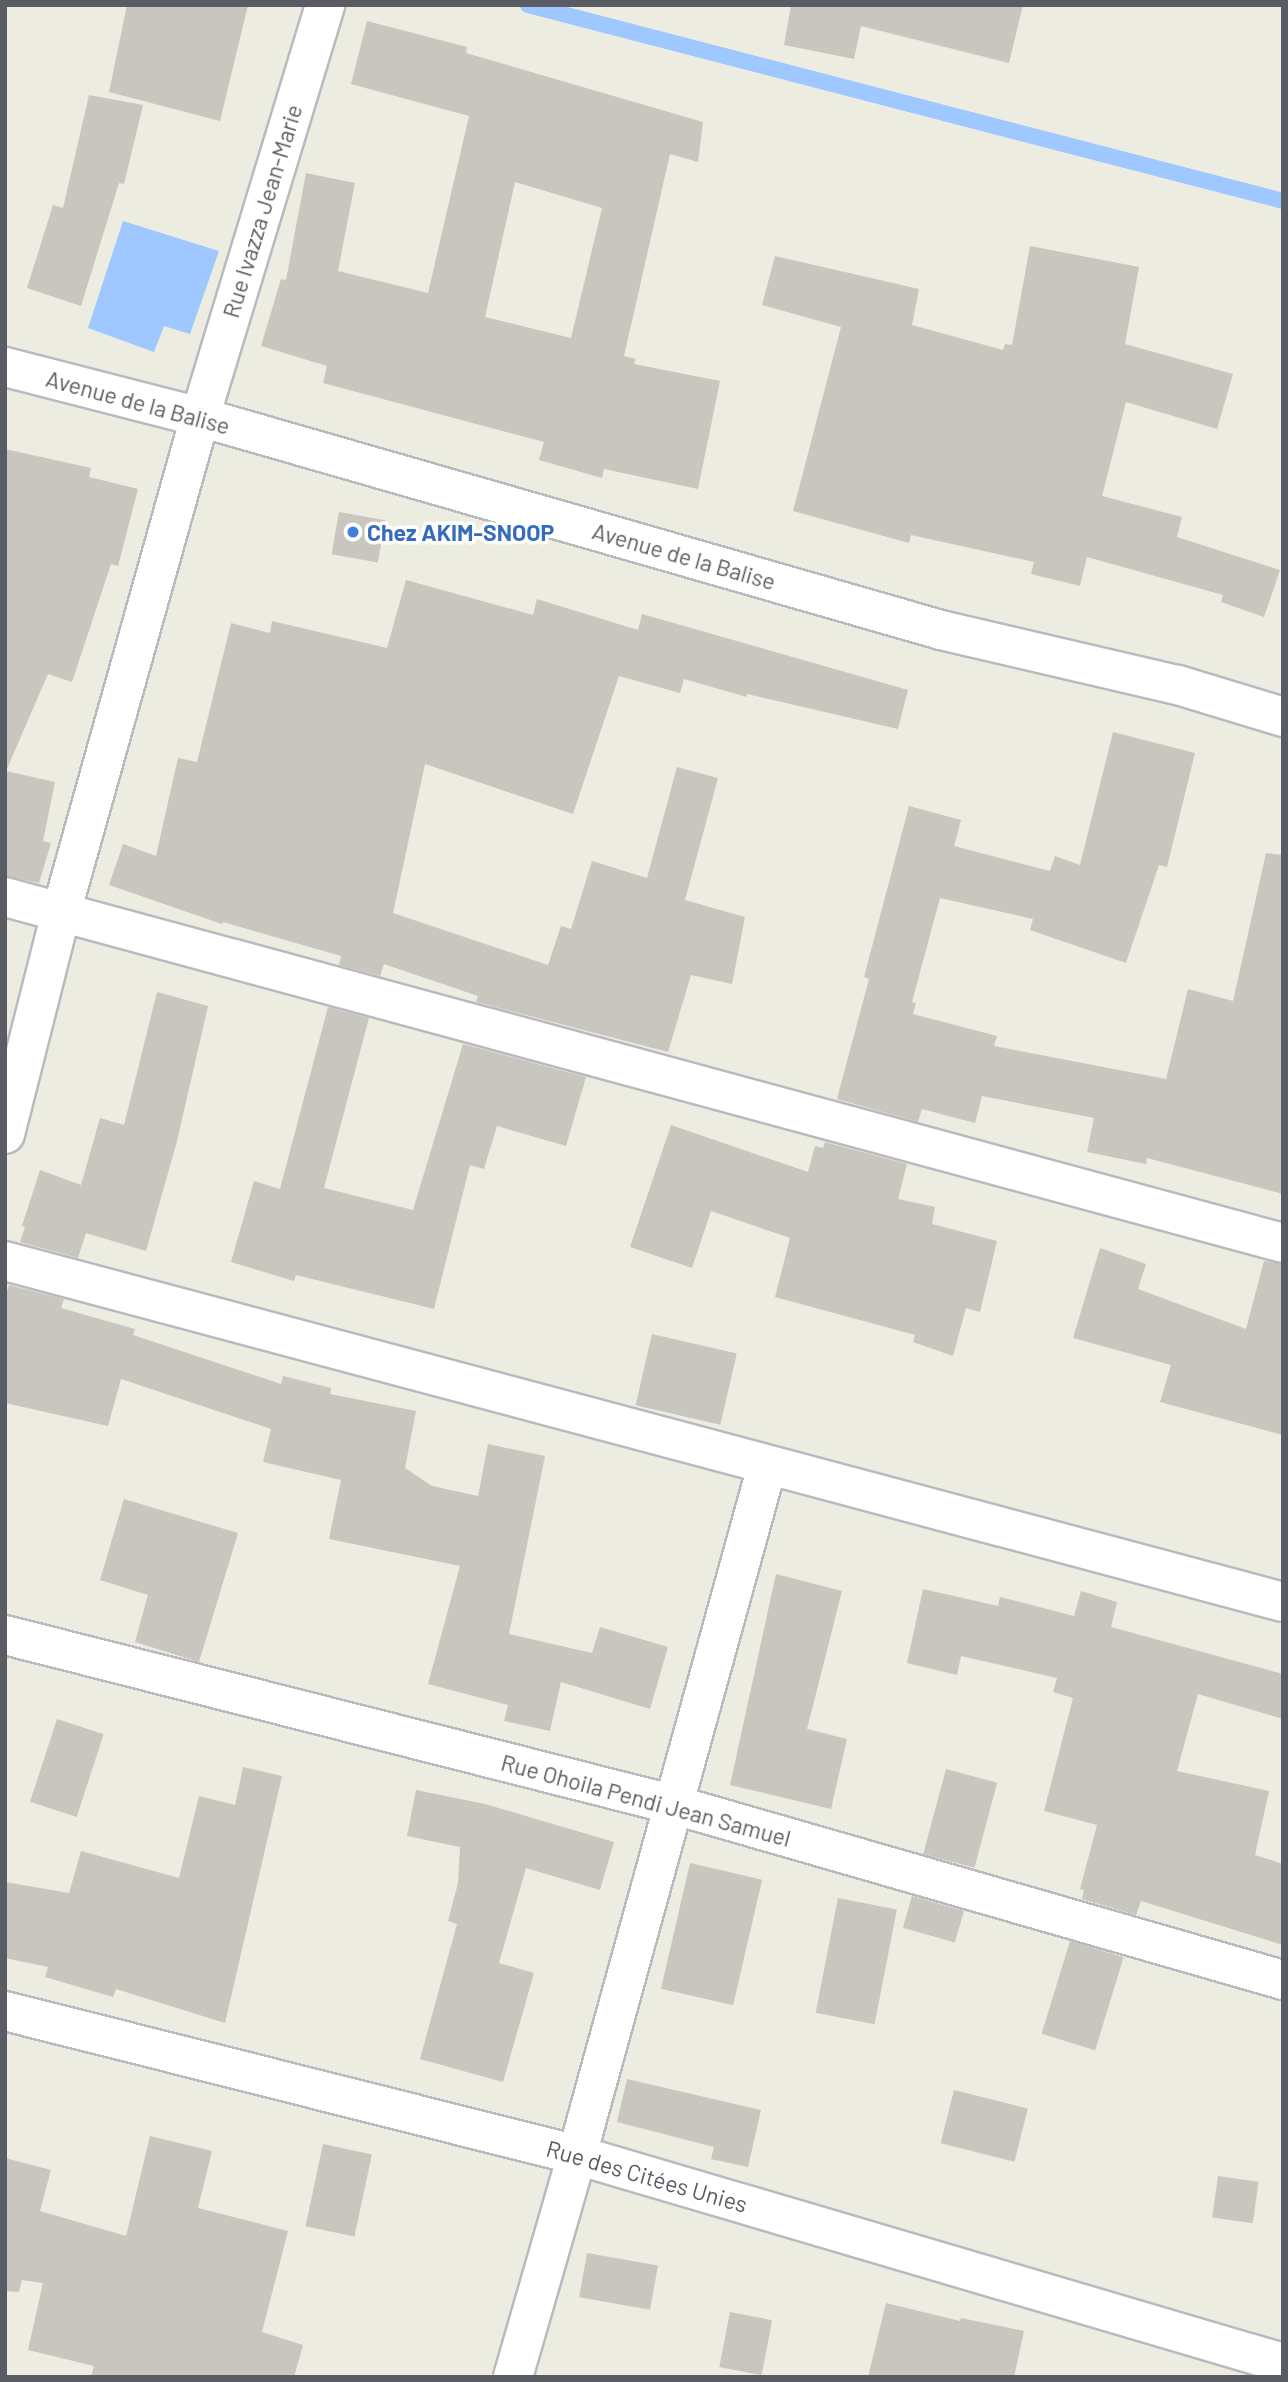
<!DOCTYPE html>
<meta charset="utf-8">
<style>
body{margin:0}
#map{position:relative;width:1288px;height:2382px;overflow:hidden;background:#edece0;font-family:Barlow,sans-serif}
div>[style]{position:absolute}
.water>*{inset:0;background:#9ec8ff}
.stream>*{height:16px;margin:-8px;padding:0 8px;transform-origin:8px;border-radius:8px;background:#9ec8ff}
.building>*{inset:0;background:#c8c6be;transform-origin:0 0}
.roads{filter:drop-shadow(2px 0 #b8bac0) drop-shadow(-2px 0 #b8bac0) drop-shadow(0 2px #b8bac0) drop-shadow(0 -2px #b8bac0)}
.street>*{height:38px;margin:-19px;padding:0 19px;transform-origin:19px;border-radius:19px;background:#fff}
.secondary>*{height:38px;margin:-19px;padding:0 19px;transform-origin:19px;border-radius:19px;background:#fff}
.dots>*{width:19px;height:19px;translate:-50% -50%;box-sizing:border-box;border:4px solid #fff;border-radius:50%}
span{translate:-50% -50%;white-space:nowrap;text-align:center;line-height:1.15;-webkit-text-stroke:7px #fff;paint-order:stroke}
.street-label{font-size:23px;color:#595c62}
.shop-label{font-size:23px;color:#366cbe;font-weight:700}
.left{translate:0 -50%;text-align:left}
.frame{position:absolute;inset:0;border:7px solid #595c62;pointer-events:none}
</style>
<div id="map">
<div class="water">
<i style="clip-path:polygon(123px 221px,219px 251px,190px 334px,164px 326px,154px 352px,88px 328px)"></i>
</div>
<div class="stream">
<i style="left:528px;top:5px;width:780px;rotate:14.55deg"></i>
</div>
<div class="building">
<i style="clip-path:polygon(127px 5px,248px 5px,220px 121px,109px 92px)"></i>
<i style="clip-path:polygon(791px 5px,1023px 5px,1009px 63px,861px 26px,854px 59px,784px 45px)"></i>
<i style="clip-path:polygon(evenodd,367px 21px,467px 47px,466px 53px,703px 122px,698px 162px,670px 154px,624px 356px,636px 359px,634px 364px,720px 381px,698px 489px,604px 469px,602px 478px,539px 460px,544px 442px,323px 383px,327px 366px,261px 346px,281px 279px,286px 280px,306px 173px,355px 183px,338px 271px,428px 293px,469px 116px,351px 84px,367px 21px,515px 182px,602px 208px,571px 338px,485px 317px,515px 182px)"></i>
<i style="clip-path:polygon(89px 95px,143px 105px,124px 184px,119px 183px,81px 306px,27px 288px,53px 205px,63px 208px)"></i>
<i style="clip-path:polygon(1030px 246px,1139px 267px,1125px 344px,1233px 374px,1217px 429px,1126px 402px,1102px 496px,1182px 517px,1177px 537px,1280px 570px,1264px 617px,1221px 602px,1223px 595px,1087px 557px,1080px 586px,1031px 574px,1034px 562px,911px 535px,909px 543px,793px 511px,841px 327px,762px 305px,775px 256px,919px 289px,912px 325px,1003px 350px,1005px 344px,1012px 345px)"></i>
<i style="clip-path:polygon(5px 449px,91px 468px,89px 477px,138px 489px,118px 566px,111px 564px,72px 682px,48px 674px,6px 771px,55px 782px,43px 841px,51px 843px,39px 883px,5px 876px)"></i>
<i style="left:339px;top:512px;width:47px;height:43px;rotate:10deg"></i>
<i style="clip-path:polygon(406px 580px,533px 615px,537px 599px,638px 630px,642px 614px,908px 690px,898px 729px,747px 694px,747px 697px,684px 679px,680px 693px,619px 676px,573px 814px,425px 764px,393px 913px,548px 965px,561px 926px,571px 929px,592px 861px,647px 878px,677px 767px,718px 778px,685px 900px,745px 917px,732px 984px,691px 975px,668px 1052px,476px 1002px,478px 996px,384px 964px,380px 976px,339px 965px,341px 956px,223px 922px,222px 924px,109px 885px,123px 844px,156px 856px,178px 758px,197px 762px,231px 623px,270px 633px,272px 621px,387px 648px)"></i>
<i style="clip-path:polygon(1113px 732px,1195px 753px,1167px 867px,1159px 865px,1126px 963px,1030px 930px,1033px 919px,940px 898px,912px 1002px,916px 1003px,913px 1014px,997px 1036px,994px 1046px,1166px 1079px,1188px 989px,1233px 1001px,1266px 853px,1283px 855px,1283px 1194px,1147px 1158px,1146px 1164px,1087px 1152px,1094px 1118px,982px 1096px,975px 1123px,922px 1109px,918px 1122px,837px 1099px,869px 979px,864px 977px,909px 806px,961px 820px,954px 846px,1050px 871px,1055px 856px,1080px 865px)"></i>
<i style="clip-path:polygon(157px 992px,208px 1006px,177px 1141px,146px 1251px,86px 1233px,78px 1258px,20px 1242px,25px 1227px,22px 1226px,40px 1170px,81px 1185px,100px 1118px,124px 1125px)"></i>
<i style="clip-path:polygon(328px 1007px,369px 1018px,324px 1188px,413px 1210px,463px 1044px,586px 1077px,566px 1146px,497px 1126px,484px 1169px,470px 1165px,434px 1309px,296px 1275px,294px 1281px,231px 1262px,254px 1181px,280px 1189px)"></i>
<i style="clip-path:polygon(671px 1125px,808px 1172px,815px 1146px,823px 1148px,825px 1142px,907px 1164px,898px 1199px,935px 1207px,932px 1224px,997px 1241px,980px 1312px,966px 1308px,953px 1356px,913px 1342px,915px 1335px,775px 1297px,790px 1238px,711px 1211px,692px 1268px,630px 1247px)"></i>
<i style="clip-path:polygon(1100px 1248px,1146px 1264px,1138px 1289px,1246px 1329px,1264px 1261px,1283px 1264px,1283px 1435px,1160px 1402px,1171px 1365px,1073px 1338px)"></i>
<i style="clip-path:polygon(9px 1285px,64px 1299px,61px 1308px,135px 1329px,133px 1335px,281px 1384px,283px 1376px,331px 1388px,330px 1394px,416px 1411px,405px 1468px,432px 1486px,478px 1496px,488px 1444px,545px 1456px,509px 1634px,592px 1653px,600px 1627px,668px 1647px,650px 1709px,561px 1682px,550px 1731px,504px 1721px,508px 1705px,428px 1684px,460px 1566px,329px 1539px,341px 1480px,263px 1462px,271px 1429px,121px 1379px,108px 1426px,5px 1403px,5px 1298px)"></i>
<i style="left:652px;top:1334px;width:87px;height:73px;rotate:13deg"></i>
<i style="clip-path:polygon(124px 1499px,238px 1533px,199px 1662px,135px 1642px,148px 1595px,100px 1580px)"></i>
<i style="clip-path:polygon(776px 1574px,842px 1591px,807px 1729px,847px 1739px,831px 1809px,730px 1785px)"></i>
<i style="clip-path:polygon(923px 1589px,998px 1606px,1000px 1597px,1074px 1616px,1081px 1591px,1117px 1602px,1111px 1627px,1283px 1674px,1283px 1719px,1198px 1694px,1177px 1771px,1269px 1791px,1255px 1855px,1283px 1864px,1283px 1945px,1141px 1901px,1136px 1915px,1082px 1899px,1084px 1890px,1080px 1889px,1097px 1825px,1044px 1811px,1073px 1698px,1053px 1692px,1057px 1678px,961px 1656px,957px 1675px,907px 1663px)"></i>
<i style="left:57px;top:1719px;width:49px;height:87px;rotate:18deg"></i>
<i style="clip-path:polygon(243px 1767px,282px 1776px,225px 2023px,116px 1989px,113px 1997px,45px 1977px,48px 1967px,5px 1958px,5px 1882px,69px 1893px,81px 1851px,179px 1878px,199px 1796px,235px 1805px)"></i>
<i style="left:946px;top:1769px;width:53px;height:88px;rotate:15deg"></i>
<i style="clip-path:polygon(416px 1790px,485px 1804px,614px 1842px,600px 1890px,526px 1868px,499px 1963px,534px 1973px,503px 2082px,420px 2059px,457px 1924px,448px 1921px,458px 1883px,460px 1847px,407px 1836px)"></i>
<i style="left:690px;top:1863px;width:74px;height:129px;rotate:13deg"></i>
<i style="left:912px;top:1896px;width:54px;height:33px;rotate:16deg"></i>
<i style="left:838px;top:1898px;width:60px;height:117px;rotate:11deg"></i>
<i style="left:1070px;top:1941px;width:56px;height:97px;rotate:17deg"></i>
<i style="clip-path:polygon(627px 2079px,761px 2110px,748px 2167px,711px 2159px,714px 2147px,617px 2122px)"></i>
<i style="left:954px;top:2090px;width:76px;height:55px;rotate:14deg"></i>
<i style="clip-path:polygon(150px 2136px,212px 2151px,198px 2208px,288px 2231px,262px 2332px,303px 2345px,294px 2377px,91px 2377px,94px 2366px,28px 2350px,43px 2283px,22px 2280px,19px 2292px,5px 2291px,5px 2158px,51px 2170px,40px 2211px,126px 2236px)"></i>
<i style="left:323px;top:2144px;width:50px;height:84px;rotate:12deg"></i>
<i style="left:1218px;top:2176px;width:41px;height:42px;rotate:8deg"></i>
<i style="left:587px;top:2253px;width:72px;height:45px;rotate:10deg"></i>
<i style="clip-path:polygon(886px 2303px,960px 2321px,961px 2318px,1024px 2331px,1014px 2377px,868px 2377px)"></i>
<i style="left:730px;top:2312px;width:43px;height:56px;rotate:11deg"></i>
</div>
<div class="roads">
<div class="street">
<i style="left:5px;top:897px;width:1324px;rotate:15.15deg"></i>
<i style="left:5px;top:1134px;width:228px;rotate:-75.8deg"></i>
<i style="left:61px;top:913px;width:515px;rotate:-74.34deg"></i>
<i style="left:200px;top:417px;width:431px;rotate:-73.1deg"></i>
<i style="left:5px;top:1261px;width:1323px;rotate:14.94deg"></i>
<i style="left:5px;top:1635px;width:691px;rotate:14.24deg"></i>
<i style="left:675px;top:1805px;width:633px;rotate:16.06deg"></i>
<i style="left:5px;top:2011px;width:590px;rotate:14.13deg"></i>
<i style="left:577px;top:2155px;width:736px;rotate:16.42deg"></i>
<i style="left:513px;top:2377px;width:231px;rotate:-73.9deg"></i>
<i style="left:577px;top:2155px;width:715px;rotate:-74.58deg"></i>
</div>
<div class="secondary">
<i style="left:5px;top:367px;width:201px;rotate:14.4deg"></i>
<i style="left:200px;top:417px;width:771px;rotate:16.04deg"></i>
<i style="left:941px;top:630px;width:243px;rotate:13.1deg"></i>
<i style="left:1178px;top:685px;width:110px;rotate:16.9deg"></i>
</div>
</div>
<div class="dots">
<i style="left:353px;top:532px;background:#3f7fe0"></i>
</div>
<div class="street-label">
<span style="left:262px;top:211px;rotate:-73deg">Rue Ivazza Jean-Marie</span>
<span style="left:138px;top:402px;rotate:15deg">Avenue de la Balise</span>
<span style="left:684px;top:556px;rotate:16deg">Avenue de la Balise</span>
<span style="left:646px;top:1800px;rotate:15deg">Rue Ohoila Pendi Jean Samuel</span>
<span style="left:647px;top:2176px;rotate:16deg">Rue des Citées Unies</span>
</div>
<div class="shop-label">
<span class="left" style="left:367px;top:532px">Chez AKIM-SNOOP</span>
</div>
<div class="frame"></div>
</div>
